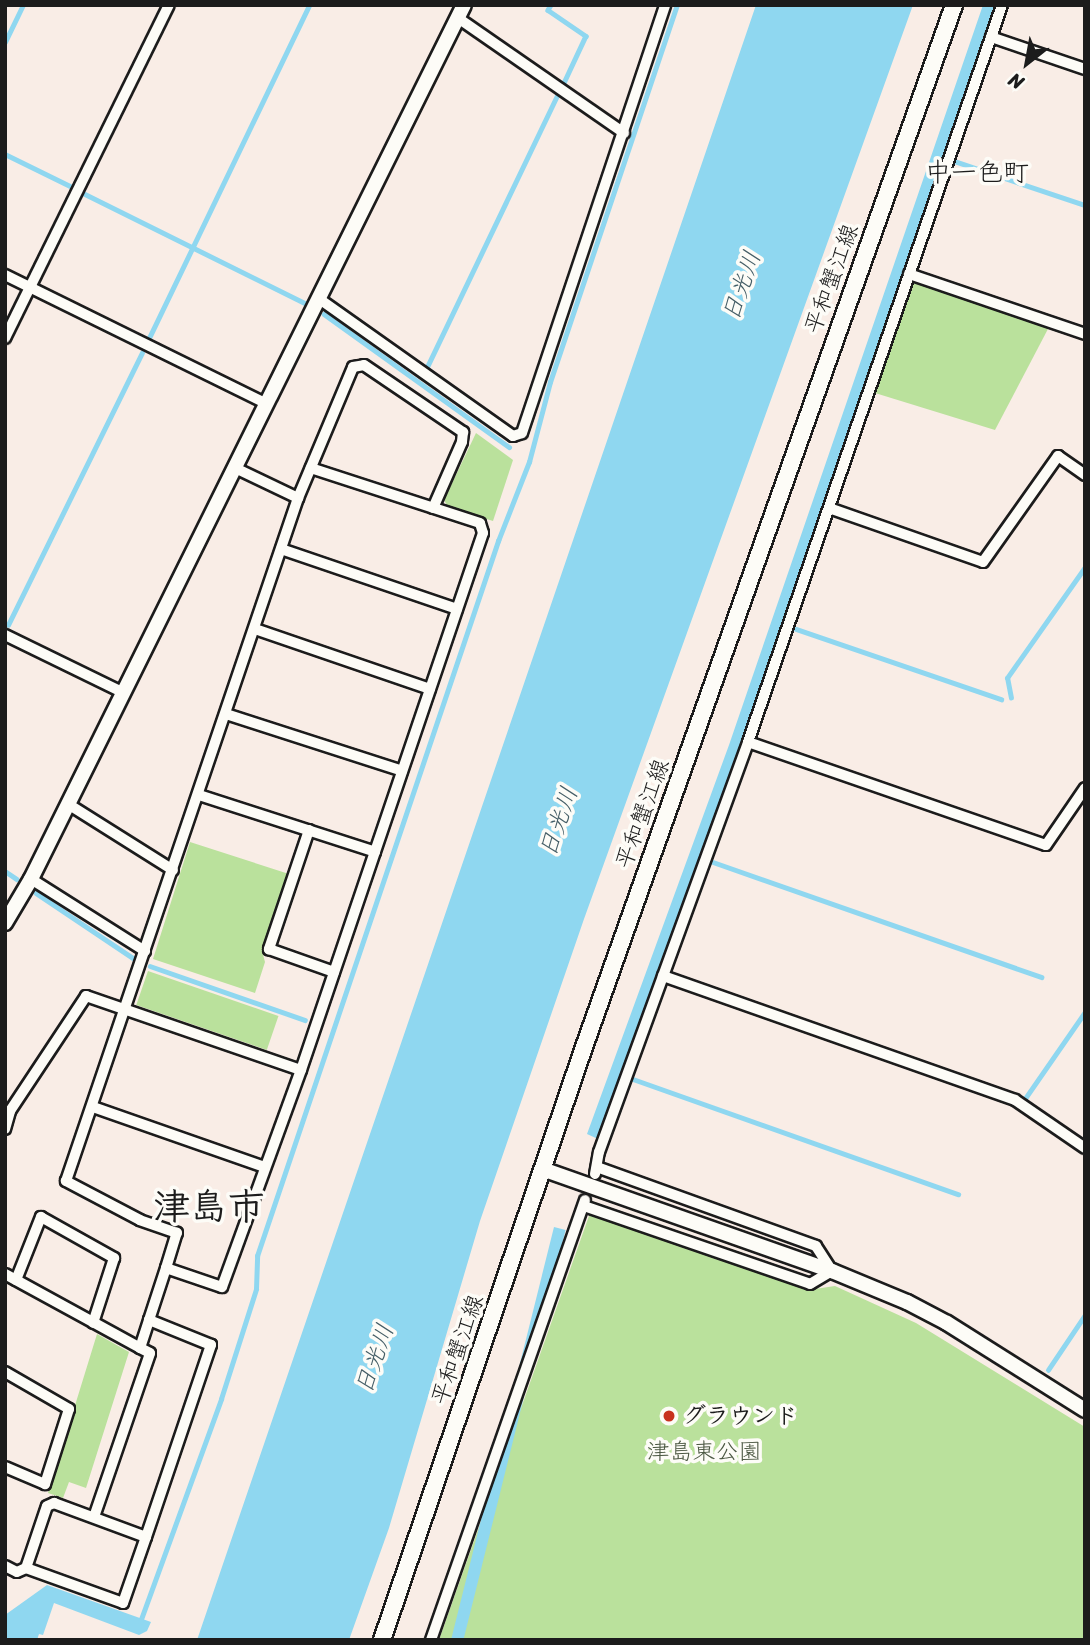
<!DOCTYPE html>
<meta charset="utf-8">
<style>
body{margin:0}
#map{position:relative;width:1090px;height:1645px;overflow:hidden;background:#f9ede6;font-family:Sriracha,"Klee One",sans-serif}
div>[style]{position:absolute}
.green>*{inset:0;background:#bae19c;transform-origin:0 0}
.water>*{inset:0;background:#8fd7f0;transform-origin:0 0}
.stream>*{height:4.5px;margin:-2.25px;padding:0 2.25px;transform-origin:2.25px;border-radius:2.25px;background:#8fd7f0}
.roads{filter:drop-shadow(2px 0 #1c1c1c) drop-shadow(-2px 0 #1c1c1c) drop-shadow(0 2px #1c1c1c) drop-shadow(0 -2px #1c1c1c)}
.minor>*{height:10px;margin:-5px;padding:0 5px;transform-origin:5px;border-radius:5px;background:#fdfcf7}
.tertiary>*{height:14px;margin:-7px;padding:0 7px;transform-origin:7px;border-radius:7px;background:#fdfcf7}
.secondary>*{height:16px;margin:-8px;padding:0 8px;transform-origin:8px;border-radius:8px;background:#fdfcf7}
.dots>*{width:19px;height:19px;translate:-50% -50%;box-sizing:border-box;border:4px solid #fdfcf7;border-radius:50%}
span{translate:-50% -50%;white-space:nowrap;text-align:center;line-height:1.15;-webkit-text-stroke:7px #fdfcf7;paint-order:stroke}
.street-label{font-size:23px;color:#1c1c1c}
.poi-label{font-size:23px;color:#1c1c1c;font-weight:700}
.left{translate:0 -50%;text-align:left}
.park-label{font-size:23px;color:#4b5742}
.water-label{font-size:24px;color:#445d66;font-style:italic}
.quarter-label{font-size:26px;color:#1c1c1c}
.town-label{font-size:37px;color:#1c1c1c;font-weight:700}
.frame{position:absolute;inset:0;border:7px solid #1c1c1c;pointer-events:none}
.north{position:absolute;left:992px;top:28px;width:70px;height:70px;-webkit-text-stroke:5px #fdfcf7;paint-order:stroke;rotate:211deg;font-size:19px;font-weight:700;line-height:28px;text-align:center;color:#1c1c1c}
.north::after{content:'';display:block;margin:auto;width:24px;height:32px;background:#1c1c1c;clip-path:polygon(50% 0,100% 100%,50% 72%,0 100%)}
</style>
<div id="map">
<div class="green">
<i style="clip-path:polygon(920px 282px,1049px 327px,995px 430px,875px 393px,912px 284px)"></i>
<i style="clip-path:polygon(476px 433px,513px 460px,493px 521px,448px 507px,444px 500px)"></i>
<i style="clip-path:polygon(190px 842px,289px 874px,262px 951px,265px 962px,255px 993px,153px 959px)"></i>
<i style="left:148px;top:971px;width:138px;height:36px;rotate:19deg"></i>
<i style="clip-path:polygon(590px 1213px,808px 1290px,835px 1286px,916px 1323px,1085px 1427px,1085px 1640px,439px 1640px)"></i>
<i style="clip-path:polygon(97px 1334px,129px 1352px,86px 1488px,69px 1482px,63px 1498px,48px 1493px)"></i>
</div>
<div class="water">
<i style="clip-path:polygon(756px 5px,913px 5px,584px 919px,480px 1221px,389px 1528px,349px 1640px,197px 1640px)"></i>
<i style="clip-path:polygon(983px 5px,996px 5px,749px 724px,598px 1139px,587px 1134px,729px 745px)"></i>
<i style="left:554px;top:1227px;width:12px;height:437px;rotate:14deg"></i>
<i style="clip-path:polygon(47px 1585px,151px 1622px,147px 1631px,139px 1635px,54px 1603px,43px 1635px,39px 1634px,37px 1640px,5px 1640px,5px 1615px)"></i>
</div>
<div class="stream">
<i style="left:551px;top:5px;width:6px;rotate:121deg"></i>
<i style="left:548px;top:10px;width:46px;rotate:34.4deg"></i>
<i style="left:586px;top:36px;width:52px;rotate:115.1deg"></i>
<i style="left:5px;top:42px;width:41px;rotate:-64.1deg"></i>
<i style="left:5px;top:154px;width:75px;rotate:26.2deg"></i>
<i style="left:954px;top:161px;width:138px;rotate:18.6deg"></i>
<i style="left:85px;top:194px;width:246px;rotate:26.4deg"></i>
<i style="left:324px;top:314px;width:228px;rotate:35.7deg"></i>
<i style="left:149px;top:338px;width:369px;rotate:-64.3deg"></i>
<i style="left:427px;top:367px;width:301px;rotate:-64.4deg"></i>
<i style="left:8px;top:625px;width:303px;rotate:-63.8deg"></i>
<i style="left:796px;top:629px;width:217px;rotate:18.9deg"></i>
<i style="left:1011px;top:698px;width:20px;rotate:-101deg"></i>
<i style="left:1007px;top:678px;width:136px;rotate:-54.9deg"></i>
<i style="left:713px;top:862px;width:348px;rotate:19.3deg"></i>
<i style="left:5px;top:871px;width:14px;rotate:34deg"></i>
<i style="left:36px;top:893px;width:117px;rotate:33.8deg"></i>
<i style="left:150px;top:966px;width:164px;rotate:19.2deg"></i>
<i style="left:633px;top:1079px;width:345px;rotate:19.5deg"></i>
<i style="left:1026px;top:1102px;width:3px;rotate:-135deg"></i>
<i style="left:1024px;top:1100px;width:107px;rotate:-55.3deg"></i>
<i style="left:1048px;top:1370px;width:66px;rotate:-56.1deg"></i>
<i style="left:140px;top:1622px;width:237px;rotate:-70deg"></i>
<i style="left:221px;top:1399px;width:115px;rotate:-72.3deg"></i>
<i style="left:256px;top:1289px;width:33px;rotate:-88deg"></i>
<i style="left:257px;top:1256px;width:755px;rotate:-71.37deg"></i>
<i style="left:498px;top:541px;width:85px;rotate:-68.6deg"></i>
<i style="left:529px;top:462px;width:83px;rotate:-75.3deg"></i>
<i style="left:550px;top:382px;width:398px;rotate:-71.4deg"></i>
</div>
<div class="roads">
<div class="minor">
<i style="left:458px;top:18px;width:202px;rotate:34.7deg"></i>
<i style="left:991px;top:37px;width:99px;rotate:18.8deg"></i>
<i style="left:909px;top:274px;width:186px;rotate:18.8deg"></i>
<i style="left:5px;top:275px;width:292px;rotate:26.2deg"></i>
<i style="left:318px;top:298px;width:239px;rotate:35.3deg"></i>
<i style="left:513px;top:436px;width:9px;rotate:-18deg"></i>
<i style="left:522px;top:433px;width:451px;rotate:-71.5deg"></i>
<i style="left:5px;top:338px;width:371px;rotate:-63.8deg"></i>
<i style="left:235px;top:468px;width:70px;rotate:25.5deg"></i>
<i style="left:829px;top:508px;width:163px;rotate:19.3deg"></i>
<i style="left:983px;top:562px;width:130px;rotate:-54.7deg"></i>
<i style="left:1058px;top:456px;width:33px;rotate:35deg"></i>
<i style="left:281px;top:549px;width:186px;rotate:18.8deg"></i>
<i style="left:255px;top:629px;width:185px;rotate:18.9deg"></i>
<i style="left:5px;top:635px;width:132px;rotate:26deg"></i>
<i style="left:226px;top:714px;width:185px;rotate:17.9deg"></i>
<i style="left:748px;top:742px;width:315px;rotate:19.1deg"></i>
<i style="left:1046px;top:845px;width:69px;rotate:-55.6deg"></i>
<i style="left:199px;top:795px;width:185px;rotate:17.9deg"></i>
<i style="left:68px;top:804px;width:124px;rotate:32.2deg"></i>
<i style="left:309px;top:830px;width:126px;rotate:108.6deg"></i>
<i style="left:269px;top:949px;width:69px;rotate:19.5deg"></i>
<i style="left:31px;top:879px;width:135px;rotate:32.3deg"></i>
<i style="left:663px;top:976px;width:373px;rotate:19.4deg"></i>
<i style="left:1015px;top:1100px;width:85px;rotate:34.4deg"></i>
<i style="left:93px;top:1107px;width:181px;rotate:19.3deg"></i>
<i style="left:5px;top:1129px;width:19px;rotate:-74deg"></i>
<i style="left:10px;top:1111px;width:138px;rotate:-56.5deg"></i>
<i style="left:86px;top:996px;width:227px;rotate:19deg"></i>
<i style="left:595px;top:1174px;width:22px;rotate:-80deg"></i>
<i style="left:599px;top:1152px;width:436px;rotate:-70deg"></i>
<i style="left:748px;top:742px;width:780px;rotate:-70.98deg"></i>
<i style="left:584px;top:1206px;width:239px;rotate:19deg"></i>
<i style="left:810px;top:1284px;width:26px;rotate:-31deg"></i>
<i style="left:832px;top:1271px;width:30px;rotate:-123deg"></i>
<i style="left:816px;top:1246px;width:233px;rotate:-160.2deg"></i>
<i style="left:166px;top:1268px;width:37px;rotate:-73deg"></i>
<i style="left:177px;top:1233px;width:39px;rotate:-161deg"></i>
<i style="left:140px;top:1220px;width:84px;rotate:-152.2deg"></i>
<i style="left:66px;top:1181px;width:721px;rotate:-71.24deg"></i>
<i style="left:298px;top:498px;width:142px;rotate:-67.2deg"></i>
<i style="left:353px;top:367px;width:11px;rotate:-10deg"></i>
<i style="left:364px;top:365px;width:120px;rotate:34.1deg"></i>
<i style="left:463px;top:432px;width:10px;rotate:96deg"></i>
<i style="left:462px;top:442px;width:72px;rotate:113.7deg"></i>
<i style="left:5px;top:1274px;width:154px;rotate:28.7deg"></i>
<i style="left:16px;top:1280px;width:68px;rotate:-68.4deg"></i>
<i style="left:41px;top:1217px;width:84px;rotate:29.3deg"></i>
<i style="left:114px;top:1258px;width:68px;rotate:107.9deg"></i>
<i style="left:5px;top:1372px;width:74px;rotate:30deg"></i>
<i style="left:69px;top:1409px;width:79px;rotate:107.7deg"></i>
<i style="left:45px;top:1484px;width:43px;rotate:-157deg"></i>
<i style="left:94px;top:1517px;width:173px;rotate:-71.1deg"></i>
<i style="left:150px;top:1353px;width:11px;rotate:-153deg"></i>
<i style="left:140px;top:1348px;width:29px;rotate:-72deg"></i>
<i style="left:5px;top:1566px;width:13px;rotate:27deg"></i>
<i style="left:17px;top:1572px;width:10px;rotate:-24deg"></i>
<i style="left:26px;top:1568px;width:103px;rotate:19.8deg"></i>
<i style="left:123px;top:1603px;width:70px;rotate:-70.8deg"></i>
<i style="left:26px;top:1568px;width:65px;rotate:-71.3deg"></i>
<i style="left:47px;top:1506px;width:8px;rotate:-23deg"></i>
<i style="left:54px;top:1503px;width:98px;rotate:20.3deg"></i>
<i style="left:146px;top:1537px;width:203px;rotate:-71.3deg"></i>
<i style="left:211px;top:1345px;width:67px;rotate:-158deg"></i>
<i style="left:149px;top:1320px;width:55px;rotate:-71.9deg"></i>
<i style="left:166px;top:1268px;width:59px;rotate:18.7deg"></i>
<i style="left:222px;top:1287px;width:231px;rotate:-70deg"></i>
<i style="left:301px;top:1070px;width:567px;rotate:-71.28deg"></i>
<i style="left:483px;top:533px;width:10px;rotate:-107deg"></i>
<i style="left:480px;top:523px;width:178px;rotate:-162deg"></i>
<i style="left:431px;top:1640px;width:466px;rotate:-70.7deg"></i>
</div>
<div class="tertiary">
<i style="left:5px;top:923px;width:51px;rotate:-59.4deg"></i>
<i style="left:31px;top:879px;width:975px;rotate:-63.65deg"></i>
<i style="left:545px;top:1170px;width:304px;rotate:19.4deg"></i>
<i style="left:832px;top:1271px;width:81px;rotate:22.5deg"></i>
<i style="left:907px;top:1302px;width:45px;rotate:27.7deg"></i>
<i style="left:947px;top:1323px;width:163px;rotate:32.2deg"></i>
</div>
<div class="secondary">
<i style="left:382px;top:1640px;width:626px;rotate:-71.19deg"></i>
<i style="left:584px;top:1047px;width:1106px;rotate:-70.45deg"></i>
</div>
</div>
<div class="dots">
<i style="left:669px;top:1416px;background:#c8321e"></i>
</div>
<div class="street-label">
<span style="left:832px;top:279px;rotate:-70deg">平和蟹江線</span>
<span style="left:643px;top:814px;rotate:-70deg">平和蟹江線</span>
<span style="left:458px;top:1350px;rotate:-71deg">平和蟹江線</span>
</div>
<div class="poi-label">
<span class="left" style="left:683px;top:1416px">グラウンド</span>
</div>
<div class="park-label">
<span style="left:704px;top:1452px">津島東公園</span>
</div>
<div class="water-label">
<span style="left:742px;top:286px;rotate:-71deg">日光川</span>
<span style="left:559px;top:822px;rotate:-71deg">日光川</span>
<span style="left:375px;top:1359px;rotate:-71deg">日光川</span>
</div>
<div class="quarter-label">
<span style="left:977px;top:173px">中一色町</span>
</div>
<div class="town-label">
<span style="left:209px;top:1207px">津島市</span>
</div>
<div class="frame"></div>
<div class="north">N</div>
</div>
